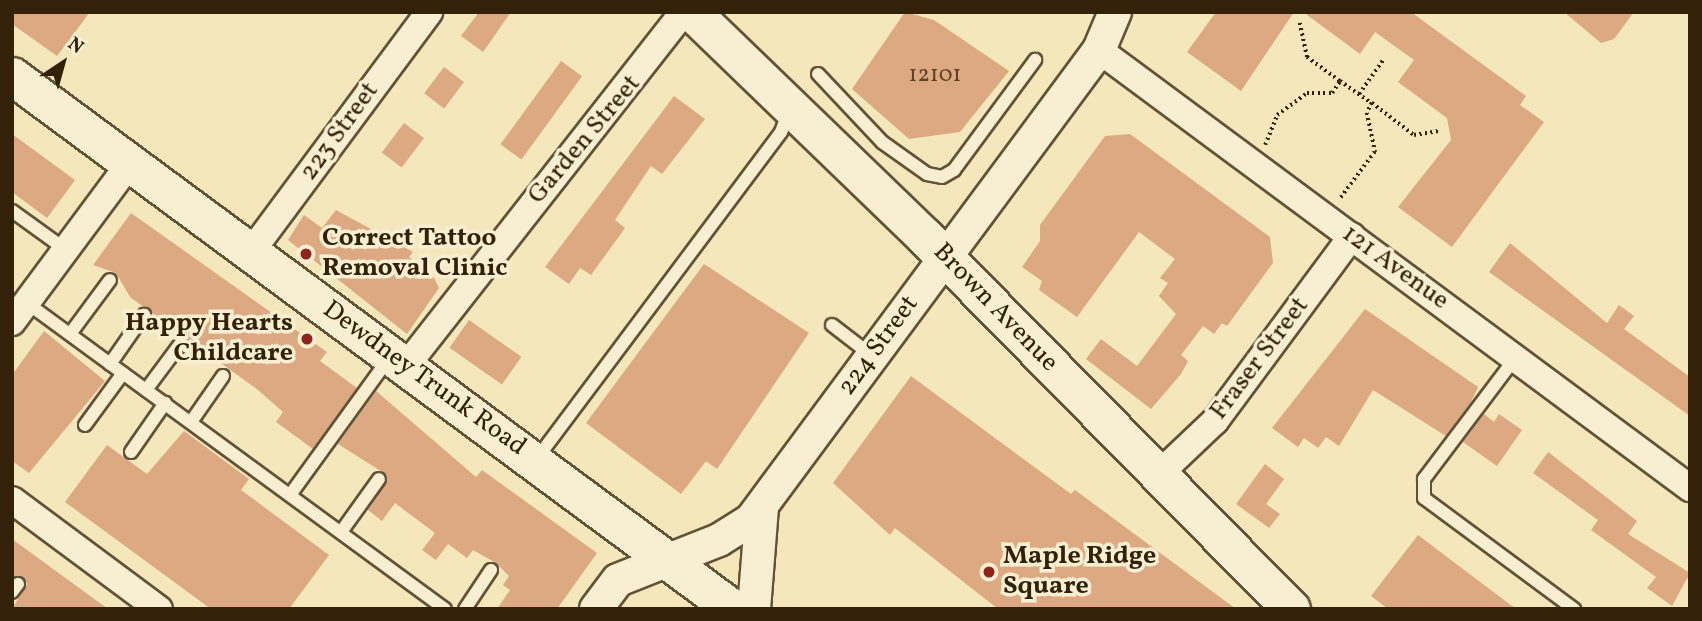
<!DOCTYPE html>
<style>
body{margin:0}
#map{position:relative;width:1702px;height:621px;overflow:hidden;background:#f4e7bc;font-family:Vollkorn,serif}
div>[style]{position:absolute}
.building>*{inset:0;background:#dda982;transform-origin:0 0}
.path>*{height:3.5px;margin-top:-1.75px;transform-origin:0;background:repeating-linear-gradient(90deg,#332209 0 2px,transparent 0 5.5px)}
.roads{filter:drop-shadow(2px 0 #635336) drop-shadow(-2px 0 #635336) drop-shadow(0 2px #635336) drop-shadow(0 -2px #635336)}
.service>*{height:12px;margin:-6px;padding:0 6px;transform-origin:6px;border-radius:6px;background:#f8efd3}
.minor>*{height:26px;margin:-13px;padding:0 13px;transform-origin:13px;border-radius:13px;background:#f8efd3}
.tertiary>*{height:32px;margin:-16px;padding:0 16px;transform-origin:16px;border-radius:16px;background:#f8efd3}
.secondary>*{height:37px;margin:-18.5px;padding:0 18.5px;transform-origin:18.5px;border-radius:18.5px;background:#f8efd3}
.dots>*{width:19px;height:19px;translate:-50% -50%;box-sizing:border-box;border:4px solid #f8efd3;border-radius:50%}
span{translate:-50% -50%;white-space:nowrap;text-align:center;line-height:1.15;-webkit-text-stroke:7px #f8efd3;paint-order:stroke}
.number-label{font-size:23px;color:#5e4427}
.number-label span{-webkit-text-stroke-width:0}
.street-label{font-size:26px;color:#332209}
.poi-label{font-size:26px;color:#332209;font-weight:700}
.left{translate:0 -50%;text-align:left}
.right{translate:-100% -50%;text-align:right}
.frame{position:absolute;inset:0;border:14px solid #332209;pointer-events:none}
.north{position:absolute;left:28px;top:28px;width:70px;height:70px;-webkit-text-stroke:5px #f8efd3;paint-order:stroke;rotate:36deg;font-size:19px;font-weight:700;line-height:28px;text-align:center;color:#332209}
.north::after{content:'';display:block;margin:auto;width:24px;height:32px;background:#332209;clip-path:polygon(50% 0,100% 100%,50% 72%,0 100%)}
</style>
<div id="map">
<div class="building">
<i style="clip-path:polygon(12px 12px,90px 12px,57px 56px,12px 24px)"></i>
<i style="clip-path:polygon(479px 12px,511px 12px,483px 52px,461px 36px)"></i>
<i style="clip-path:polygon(905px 12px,934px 20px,1009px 71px,960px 132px,909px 139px,852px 89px)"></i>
<i style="clip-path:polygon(1216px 12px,1294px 12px,1241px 91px,1187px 52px)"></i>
<i style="clip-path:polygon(1303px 12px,1411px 12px,1526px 96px,1520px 105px,1544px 122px,1452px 247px,1398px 207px,1451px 140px,1447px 118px,1398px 82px,1414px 60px,1375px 32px,1360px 54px)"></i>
<i style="clip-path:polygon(1564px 12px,1634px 12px,1614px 39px,1601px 43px)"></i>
<i style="left:561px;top:61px;width:26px;height:103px;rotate:36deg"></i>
<i style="left:444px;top:67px;width:25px;height:33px;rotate:37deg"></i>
<i style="clip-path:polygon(674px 96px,705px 119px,662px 174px,651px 166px,615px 220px,625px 228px,591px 275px,580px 268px,569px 284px,545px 267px)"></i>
<i style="left:404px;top:123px;width:25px;height:37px;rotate:37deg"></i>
<i style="clip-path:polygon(12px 134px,75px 180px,47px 218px,12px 192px)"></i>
<i style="clip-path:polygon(1130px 134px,1270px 237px,1273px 263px,1227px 326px,1222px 323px,1214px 334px,1203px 326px,1181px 355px,1188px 361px,1181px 374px,1151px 409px,1086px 359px,1101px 339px,1137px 366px,1176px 314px,1159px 296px,1168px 283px,1160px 278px,1175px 259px,1139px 232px,1077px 317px,1039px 290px,1042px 281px,1022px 267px,1040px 241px,1040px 225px,1105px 136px)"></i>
<i style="clip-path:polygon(336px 210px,413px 252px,409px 257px,434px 278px,439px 288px,407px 334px,288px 240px,304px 215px,322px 228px)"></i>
<i style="clip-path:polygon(131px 213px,327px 352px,320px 361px,357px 388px,313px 449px,276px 422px,283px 412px,258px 390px,130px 297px,116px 273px,93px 265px)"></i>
<i style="clip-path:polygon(1510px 243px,1607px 323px,1619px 305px,1634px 316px,1624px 329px,1690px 377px,1690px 416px,1489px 272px)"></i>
<i style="clip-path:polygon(704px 264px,809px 333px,717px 469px,706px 461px,681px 494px,586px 423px)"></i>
<i style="clip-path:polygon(1365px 309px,1478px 387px,1471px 402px,1446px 436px,1373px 390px,1339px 446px,1326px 437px,1318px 448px,1304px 438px,1298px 447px,1272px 428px)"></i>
<i style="left:469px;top:320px;width:64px;height:34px;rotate:35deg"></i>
<i style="clip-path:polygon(44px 331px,105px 381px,29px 473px,12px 461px,12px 375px)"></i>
<i style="clip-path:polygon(911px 376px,1071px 494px,1075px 490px,1236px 609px,998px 609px,895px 528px,890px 535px,833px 483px)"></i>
<i style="clip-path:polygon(376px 391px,476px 477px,482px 470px,597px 553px,557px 609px,497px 609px,510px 590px,503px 585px,509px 576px,496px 563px,473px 550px,467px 558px,448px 544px,436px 560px,422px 550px,435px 533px,395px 503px,382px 521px,368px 510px,387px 475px,338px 444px)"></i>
<i style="clip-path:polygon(1484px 414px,1494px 422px,1499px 414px,1522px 430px,1497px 466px,1463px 442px)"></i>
<i style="clip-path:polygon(184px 431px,249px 479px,241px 490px,329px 555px,289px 609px,211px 609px,65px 502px,107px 445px,147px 474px)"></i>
<i style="clip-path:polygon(1548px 452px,1637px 521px,1628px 534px,1690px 573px,1672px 606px,1647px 588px,1656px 577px,1591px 530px,1598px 520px,1533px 473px)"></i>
<i style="clip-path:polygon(1265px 464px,1284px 479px,1266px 504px,1280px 514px,1269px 528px,1236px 504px)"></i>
<i style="clip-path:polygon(1418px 535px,1516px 609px,1388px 609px,1371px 596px)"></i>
<i style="clip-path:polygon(12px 539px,108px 609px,12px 609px,27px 584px,23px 577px,12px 578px)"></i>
</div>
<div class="path">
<i style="left:1300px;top:23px;width:35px;rotate:78deg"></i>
<i style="left:1307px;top:57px;width:41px;rotate:36deg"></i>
<i style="left:1359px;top:94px;width:42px;rotate:-54.8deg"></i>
<i style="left:1372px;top:103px;width:53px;rotate:37.3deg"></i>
<i style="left:1414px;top:135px;width:25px;rotate:-9deg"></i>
<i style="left:1265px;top:145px;width:32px;rotate:-68deg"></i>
<i style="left:1277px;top:115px;width:37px;rotate:-36deg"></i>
<i style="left:1307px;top:93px;width:25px"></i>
<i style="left:1332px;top:93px;width:14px;rotate:-56deg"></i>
<i style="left:1340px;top:81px;width:39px;rotate:35deg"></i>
<i style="left:1372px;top:103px;width:11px;rotate:117deg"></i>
<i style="left:1367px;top:113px;width:40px;rotate:78deg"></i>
<i style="left:1375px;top:152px;width:59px;rotate:126.7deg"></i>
</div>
<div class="roads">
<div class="service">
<i style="left:818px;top:74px;width:93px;rotate:46.7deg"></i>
<i style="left:882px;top:142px;width:55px;rotate:35.4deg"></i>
<i style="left:927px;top:174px;width:15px;rotate:11deg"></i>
<i style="left:942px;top:177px;width:14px;rotate:-30deg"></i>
<i style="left:954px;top:170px;width:137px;rotate:-53.6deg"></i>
<i style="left:12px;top:211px;width:67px;rotate:35.8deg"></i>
<i style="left:27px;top:303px;width:518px;rotate:36.21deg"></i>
<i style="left:832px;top:325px;width:49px;rotate:37.6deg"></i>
<i style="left:70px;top:334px;width:67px;rotate:-53.5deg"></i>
<i style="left:1516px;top:357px;width:153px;rotate:127deg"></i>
<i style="left:1424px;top:479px;width:19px;rotate:90deg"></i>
<i style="left:1424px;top:498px;width:187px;rotate:36.5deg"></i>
<i style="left:110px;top:364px;width:60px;rotate:-55.2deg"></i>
<i style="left:146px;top:390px;width:59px;rotate:-53.3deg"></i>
<i style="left:191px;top:422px;width:56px;rotate:-55.2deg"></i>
<i style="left:85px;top:425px;width:64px;rotate:-53.8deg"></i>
<i style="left:131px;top:452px;width:60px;rotate:-55.2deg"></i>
<i style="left:535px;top:461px;width:411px;rotate:-53.2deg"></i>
<i style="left:781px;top:132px;width:22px;rotate:-69deg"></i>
<i style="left:290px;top:495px;width:169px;rotate:-54.1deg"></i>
<i style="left:341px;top:532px;width:65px;rotate:-54.4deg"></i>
<i style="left:12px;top:592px;width:10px;rotate:-53deg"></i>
<i style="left:465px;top:609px;width:47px;rotate:-56.3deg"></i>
</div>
<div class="minor">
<i style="left:1099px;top:50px;width:736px;rotate:36.54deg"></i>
<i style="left:251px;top:252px;width:299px;rotate:-53.4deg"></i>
<i style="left:12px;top:322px;width:198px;rotate:-53.4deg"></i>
<i style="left:406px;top:366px;width:450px;rotate:-51.9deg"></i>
<i style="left:1158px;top:475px;width:79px;rotate:-43.5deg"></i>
<i style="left:1215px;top:421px;width:230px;rotate:-53.5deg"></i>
<i style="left:12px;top:500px;width:183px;rotate:36.6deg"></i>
</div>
<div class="tertiary">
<i style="left:596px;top:609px;width:36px;rotate:-53deg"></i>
<i style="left:618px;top:580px;width:109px;rotate:-21.6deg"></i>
<i style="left:719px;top:540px;width:38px;rotate:-32deg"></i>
<i style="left:751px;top:520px;width:585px;rotate:-53.48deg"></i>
<i style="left:1099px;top:50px;width:41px;rotate:-67.2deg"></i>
<i style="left:754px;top:609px;width:101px;rotate:-85.5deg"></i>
</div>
<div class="secondary">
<i style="left:692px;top:12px;width:324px;rotate:44deg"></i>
<i style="left:925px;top:237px;width:522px;rotate:45.47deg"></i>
<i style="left:12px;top:76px;width:897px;rotate:36.47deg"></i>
</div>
</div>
<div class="dots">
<i style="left:306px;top:254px;background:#8f2418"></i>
<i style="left:307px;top:339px;background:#8f2418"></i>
<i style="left:989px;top:572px;background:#8f2418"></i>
</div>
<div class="number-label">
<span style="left:935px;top:75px">12101</span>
</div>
<div class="street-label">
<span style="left:340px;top:132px;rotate:-54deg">223 Street</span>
<span style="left:585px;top:140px;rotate:-50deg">Garden Street</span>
<span style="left:1395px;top:268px;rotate:36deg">121 Avenue</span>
<span style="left:995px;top:308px;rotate:46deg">Brown Avenue</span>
<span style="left:879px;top:346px;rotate:-54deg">224 Street</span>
<span style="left:1260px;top:359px;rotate:-53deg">Fraser Street</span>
<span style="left:424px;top:379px;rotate:36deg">Dewdney Trunk Road</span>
</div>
<div class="poi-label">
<span class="left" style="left:322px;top:254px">Correct Tattoo<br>Removal Clinic</span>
<span class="right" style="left:293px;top:339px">Happy Hearts<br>Childcare</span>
<span class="left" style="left:1003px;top:572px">Maple Ridge<br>Square</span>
</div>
<div class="frame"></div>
<div class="north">N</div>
</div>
